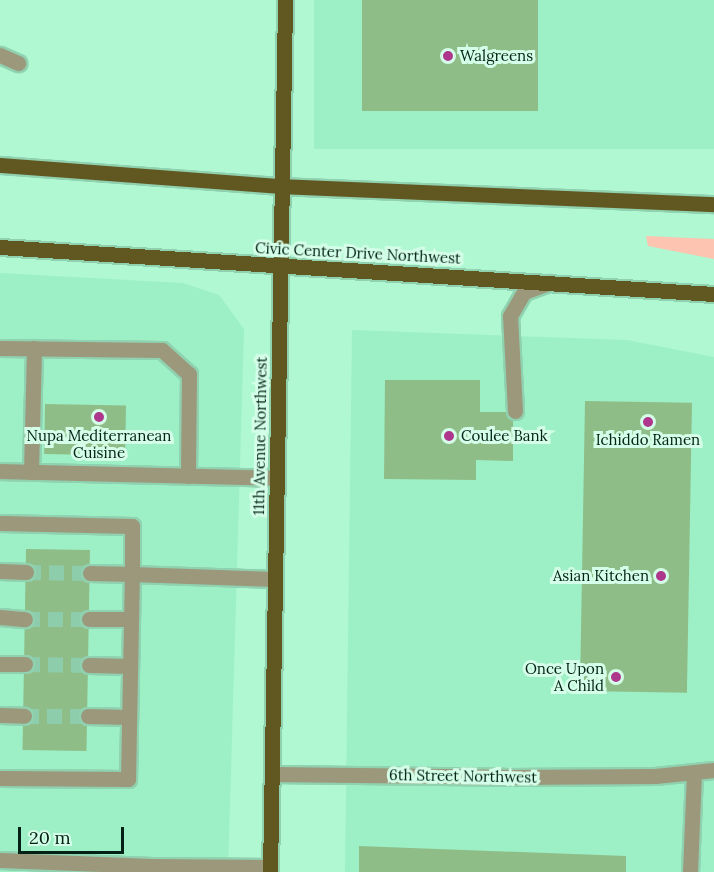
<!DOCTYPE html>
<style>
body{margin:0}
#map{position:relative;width:714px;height:872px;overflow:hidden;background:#aff8d2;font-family:Lora,serif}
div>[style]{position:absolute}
.built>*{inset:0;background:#9df0c6;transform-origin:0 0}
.green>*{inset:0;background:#fdc5b1}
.building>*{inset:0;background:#8fbd88;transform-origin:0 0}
.minor-tunnel>*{height:15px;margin-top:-7.5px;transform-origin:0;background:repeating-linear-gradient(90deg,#8dcdac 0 15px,transparent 0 23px)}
.roads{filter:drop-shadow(2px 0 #90d1b0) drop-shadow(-2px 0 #90d1b0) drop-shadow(0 2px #90d1b0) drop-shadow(0 -2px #90d1b0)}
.minor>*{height:15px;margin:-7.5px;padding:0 7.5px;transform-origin:7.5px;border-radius:7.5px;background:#9b987b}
.major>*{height:15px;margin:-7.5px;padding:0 7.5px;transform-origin:7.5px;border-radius:7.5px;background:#605820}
.dots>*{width:16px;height:16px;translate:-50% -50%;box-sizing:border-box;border:3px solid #d4fee7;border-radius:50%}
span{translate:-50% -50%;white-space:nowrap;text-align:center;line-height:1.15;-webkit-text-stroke:6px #d4fee7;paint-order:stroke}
.poi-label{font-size:15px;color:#032114}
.left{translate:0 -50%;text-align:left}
.right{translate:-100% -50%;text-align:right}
.street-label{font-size:15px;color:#032114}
.scale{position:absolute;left:18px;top:827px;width:106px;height:27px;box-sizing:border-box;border:3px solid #032114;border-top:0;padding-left:8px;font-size:18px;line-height:21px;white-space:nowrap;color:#032114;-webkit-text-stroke:4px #d4fee7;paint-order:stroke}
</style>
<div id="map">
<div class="built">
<i style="left:314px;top:0;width:400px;height:149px"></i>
<i style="clip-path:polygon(0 273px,183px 283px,219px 295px,244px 329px,228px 872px,0 872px)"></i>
<i style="clip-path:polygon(352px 330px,627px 340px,714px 357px,714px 872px,345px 872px)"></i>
</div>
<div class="green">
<i style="clip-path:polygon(646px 236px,714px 239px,714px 259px,648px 246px)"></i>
</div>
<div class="building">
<i style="left:362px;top:0;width:176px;height:111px"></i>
<i style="clip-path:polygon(385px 380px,480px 380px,480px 412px,513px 412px,513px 461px,476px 460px,476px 480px,384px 479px)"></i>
<i style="left:585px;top:401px;width:107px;height:290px;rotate:1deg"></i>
<i style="left:45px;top:404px;width:81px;height:50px;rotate:1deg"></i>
<i style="left:26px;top:549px;width:64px;height:201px;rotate:1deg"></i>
<i style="clip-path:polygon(359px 846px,626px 856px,626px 872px,359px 872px)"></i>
</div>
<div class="minor-tunnel">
<i style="left:26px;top:572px;width:64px;rotate:0.9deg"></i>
<i style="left:25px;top:619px;width:64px"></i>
<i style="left:25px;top:664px;width:64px;rotate:0.9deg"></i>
<i style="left:24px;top:716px;width:64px"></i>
</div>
<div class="roads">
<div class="minor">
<i style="left:0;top:55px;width:20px;rotate:24deg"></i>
<i style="left:0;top:348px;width:162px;rotate:0.7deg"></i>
<i style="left:162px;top:350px;width:36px;rotate:42deg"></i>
<i style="left:189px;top:374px;width:102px;rotate:90.6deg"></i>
<i style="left:515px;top:411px;width:95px;rotate:-93deg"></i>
<i style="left:510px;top:316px;width:28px;rotate:-60deg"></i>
<i style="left:524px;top:292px;width:27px;rotate:-20deg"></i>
<i style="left:0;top:471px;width:277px;rotate:1.4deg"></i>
<i style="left:31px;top:472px;width:124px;rotate:-88.6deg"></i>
<i style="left:0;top:523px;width:132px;rotate:1.3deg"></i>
<i style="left:132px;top:526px;width:48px;rotate:90deg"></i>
<i style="left:132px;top:574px;width:143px;rotate:2deg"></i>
<i style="left:0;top:571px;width:26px;rotate:2deg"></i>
<i style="left:0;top:617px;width:25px;rotate:5deg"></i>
<i style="left:89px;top:619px;width:42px"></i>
<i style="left:0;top:664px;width:25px"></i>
<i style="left:89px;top:665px;width:41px;rotate:1.4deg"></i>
<i style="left:0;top:715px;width:24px;rotate:2deg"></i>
<i style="left:88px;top:716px;width:41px;rotate:1.4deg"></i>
<i style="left:272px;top:774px;width:237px;rotate:0.7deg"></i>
<i style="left:509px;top:777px;width:146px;rotate:-0.4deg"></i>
<i style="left:655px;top:776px;width:59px;rotate:-5.8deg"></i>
<i style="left:0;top:778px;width:128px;rotate:0.4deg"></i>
<i style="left:128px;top:779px;width:205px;rotate:-88.9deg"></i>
<i style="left:132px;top:574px;width:42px;rotate:-178.6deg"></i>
<i style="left:0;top:860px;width:152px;rotate:2.3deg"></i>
<i style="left:152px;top:866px;width:118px;rotate:0.5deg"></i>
<i style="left:690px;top:872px;width:99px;rotate:-87.7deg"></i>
</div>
<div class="major">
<i style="left:0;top:165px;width:281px;rotate:4.3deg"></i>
<i style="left:280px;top:186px;width:434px;rotate:2.4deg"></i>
<i style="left:0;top:247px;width:716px;rotate:3.77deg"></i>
<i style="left:270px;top:872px;width:872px;rotate:-89.01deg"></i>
</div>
</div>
<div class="dots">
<i style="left:448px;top:56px;background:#ae368c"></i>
<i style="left:99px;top:417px;background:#ae368c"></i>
<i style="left:648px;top:422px;background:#ae368c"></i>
<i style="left:449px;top:436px;background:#ae368c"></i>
<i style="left:661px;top:576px;background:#ae368c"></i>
<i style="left:616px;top:677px;background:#ae368c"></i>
</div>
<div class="poi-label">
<span class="left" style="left:460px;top:56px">Walgreens</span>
<span style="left:99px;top:444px">Nupa Mediterranean<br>Cuisine</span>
<span class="left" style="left:461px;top:436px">Coulee Bank</span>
<span style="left:648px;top:440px">Ichiddo Ramen</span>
<span class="right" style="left:649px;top:576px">Asian Kitchen</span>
<span class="right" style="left:604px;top:677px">Once Upon<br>A Child</span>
</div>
<div class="street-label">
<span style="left:358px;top:253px;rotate:3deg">Civic Center Drive Northwest</span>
<span style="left:260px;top:436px;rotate:-89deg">11th Avenue Northwest</span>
<span style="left:463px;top:776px;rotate:1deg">6th Street Northwest</span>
</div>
<div class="scale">20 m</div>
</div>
